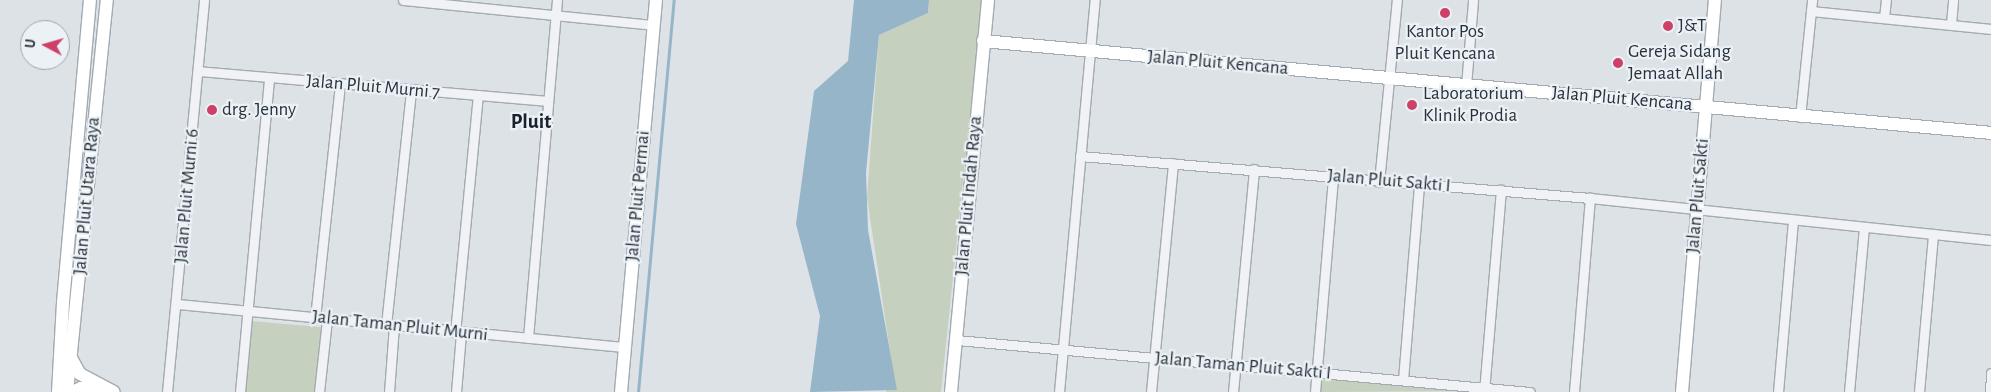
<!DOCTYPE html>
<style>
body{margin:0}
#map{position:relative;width:1991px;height:392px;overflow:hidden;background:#dde2e7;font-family:"Alegreya Sans",sans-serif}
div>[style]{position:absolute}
.green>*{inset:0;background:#c5d1be;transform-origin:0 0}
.water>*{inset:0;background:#97b5c8}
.stream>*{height:3px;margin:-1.5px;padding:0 1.5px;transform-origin:1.5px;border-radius:1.5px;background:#97b5c8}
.roads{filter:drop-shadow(1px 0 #a3aab1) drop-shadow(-1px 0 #a3aab1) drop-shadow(0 1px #a3aab1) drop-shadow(0 -1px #a3aab1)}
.street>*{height:9px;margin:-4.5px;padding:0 4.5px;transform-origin:4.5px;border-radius:4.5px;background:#f0f2f5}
.secondary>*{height:12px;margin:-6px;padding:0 6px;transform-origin:6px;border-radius:6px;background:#fff}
.dots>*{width:14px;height:14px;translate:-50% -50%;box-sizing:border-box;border:2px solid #ecf1f5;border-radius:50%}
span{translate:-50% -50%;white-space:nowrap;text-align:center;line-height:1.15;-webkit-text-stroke:4.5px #ecf1f5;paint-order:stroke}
.poi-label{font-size:19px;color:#27323e}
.left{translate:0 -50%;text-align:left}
.street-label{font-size:19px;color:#27323e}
.quarter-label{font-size:21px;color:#19232e;font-weight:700}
.north{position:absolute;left:20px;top:20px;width:50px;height:50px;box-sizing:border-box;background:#ecf1f5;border:1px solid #9da5ac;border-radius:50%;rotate:276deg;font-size:14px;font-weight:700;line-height:20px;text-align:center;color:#27323e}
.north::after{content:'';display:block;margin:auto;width:18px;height:22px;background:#ce4067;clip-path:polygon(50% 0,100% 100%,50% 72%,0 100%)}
</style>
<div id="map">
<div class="green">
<i style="clip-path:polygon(929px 0,982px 0,941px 392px,886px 392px,891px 358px,867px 197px,879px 35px,928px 13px)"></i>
<i style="left:251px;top:321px;width:74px;height:71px;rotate:5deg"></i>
<i style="clip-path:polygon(1322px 379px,1473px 391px,1321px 392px)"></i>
</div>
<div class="water">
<i style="clip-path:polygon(854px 0,929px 0,928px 13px,879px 35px,866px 173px,868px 230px,897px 390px,810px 392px,820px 316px,796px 224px,814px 91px,848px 61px)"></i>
</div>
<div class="stream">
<i style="left:638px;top:392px;width:394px;rotate:-84.8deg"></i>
</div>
<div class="roads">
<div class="street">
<i style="left:403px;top:0;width:251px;rotate:5.7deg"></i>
<i style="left:1811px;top:11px;width:181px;rotate:5.7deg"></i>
<i style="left:1884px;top:18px;width:18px;rotate:-84deg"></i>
<i style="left:1951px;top:24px;width:24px;rotate:-85deg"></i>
<i style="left:198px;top:71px;width:350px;rotate:4.9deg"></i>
<i style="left:1466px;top:86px;width:86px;rotate:-85.3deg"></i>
<i style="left:1800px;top:117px;width:118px;rotate:-84.1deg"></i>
<i style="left:1080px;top:156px;width:512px;rotate:4.71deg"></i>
<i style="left:1590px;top:198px;width:403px;rotate:6deg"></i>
<i style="left:1379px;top:182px;width:183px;rotate:-84.4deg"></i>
<i style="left:177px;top:304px;width:449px;rotate:5.5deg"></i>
<i style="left:315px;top:318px;width:234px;rotate:-83.9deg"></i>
<i style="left:386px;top:325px;width:235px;rotate:-83.9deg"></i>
<i style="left:455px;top:333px;width:239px;rotate:-84.5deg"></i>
<i style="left:528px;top:338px;width:339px;rotate:-85.1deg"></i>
<i style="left:957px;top:340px;width:575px;rotate:5.19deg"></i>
<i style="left:1403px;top:380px;width:197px;rotate:-85.3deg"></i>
<i style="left:167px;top:392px;width:394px;rotate:-84.6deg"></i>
<i style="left:240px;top:392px;width:315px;rotate:-84.7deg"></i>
<i style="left:319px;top:392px;width:73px;rotate:-83.7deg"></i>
<i style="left:389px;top:392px;width:66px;rotate:-85.7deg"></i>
<i style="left:456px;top:392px;width:58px;rotate:-85.1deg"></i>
<i style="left:1059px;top:392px;width:394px;rotate:-84.8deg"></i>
<i style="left:1151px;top:392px;width:230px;rotate:-84.5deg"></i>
<i style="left:1233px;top:392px;width:224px;rotate:-84.6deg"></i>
<i style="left:1315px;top:392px;width:216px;rotate:-85.2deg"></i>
<i style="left:1484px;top:392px;width:203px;rotate:-85.2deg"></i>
<i style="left:1574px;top:392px;width:195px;rotate:-85.3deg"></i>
<i style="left:1778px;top:392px;width:172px;rotate:-85deg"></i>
<i style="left:1849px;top:392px;width:165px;rotate:-84.8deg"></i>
<i style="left:1919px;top:392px;width:159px;rotate:-84.9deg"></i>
<i style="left:1990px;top:392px;width:19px;rotate:-87deg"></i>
</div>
<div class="secondary">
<i style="left:983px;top:41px;width:1012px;rotate:5.21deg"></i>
<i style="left:71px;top:358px;width:18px;rotate:61deg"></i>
<i style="left:80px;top:374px;width:38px;rotate:28deg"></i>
<i style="left:58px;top:392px;width:90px;rotate:-86.8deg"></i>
<i style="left:63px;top:302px;width:303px;rotate:-84.9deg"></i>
<i style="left:67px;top:392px;width:394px;rotate:-84.2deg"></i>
<i style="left:72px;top:392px;width:10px;rotate:-24deg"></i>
<i style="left:81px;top:388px;width:25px;rotate:7deg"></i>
<i style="left:621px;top:392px;width:394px;rotate:-84.9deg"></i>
<i style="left:951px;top:392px;width:394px;rotate:-84.6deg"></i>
<i style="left:1682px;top:392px;width:393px;rotate:-85.2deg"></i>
</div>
</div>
<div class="dots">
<i style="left:1445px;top:13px;background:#ce4067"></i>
<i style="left:1668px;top:26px;background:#ce4067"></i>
<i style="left:1618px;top:63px;background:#ce4067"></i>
<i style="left:1412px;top:105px;background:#ce4067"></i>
<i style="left:212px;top:110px;background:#ce4067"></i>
</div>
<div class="poi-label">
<span class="left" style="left:1678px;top:26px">J&amp;T</span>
<span style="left:1445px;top:43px">Kantor Pos<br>Pluit Kencana</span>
<span class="left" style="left:1628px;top:63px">Gereja Sidang<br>Jemaat Allah</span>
<span class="left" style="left:1423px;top:105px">Laboratorium<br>Klinik Prodia</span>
<span class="left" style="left:222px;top:110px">drg. Jenny</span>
</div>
<div class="street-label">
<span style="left:1218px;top:63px;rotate:5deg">Jalan Pluit Kencana</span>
<span style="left:373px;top:87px;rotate:5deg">Jalan Pluit Murni 7</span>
<span style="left:1622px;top:99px;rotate:5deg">Jalan Pluit Kencana</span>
<span style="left:1389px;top:181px;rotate:5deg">Jalan Pluit Sakti I</span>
<span style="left:87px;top:196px;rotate:-85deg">Jalan Pluit Utara Raya</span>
<span style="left:187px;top:196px;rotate:-85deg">Jalan Pluit Murni 6</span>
<span style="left:638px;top:196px;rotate:-85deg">Jalan Pluit Permai</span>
<span style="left:969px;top:196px;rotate:-85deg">Jalan Pluit Indah Raya</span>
<span style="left:1698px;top:196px;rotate:-85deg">Jalan Pluit Sakti</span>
<span style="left:400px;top:326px;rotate:6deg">Jalan Taman Pluit Murni</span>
<span style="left:1243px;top:366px;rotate:5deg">Jalan Taman Pluit Sakti I</span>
</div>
<div class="quarter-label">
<span style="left:531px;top:122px">Pluit</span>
</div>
<div class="north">U</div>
</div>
